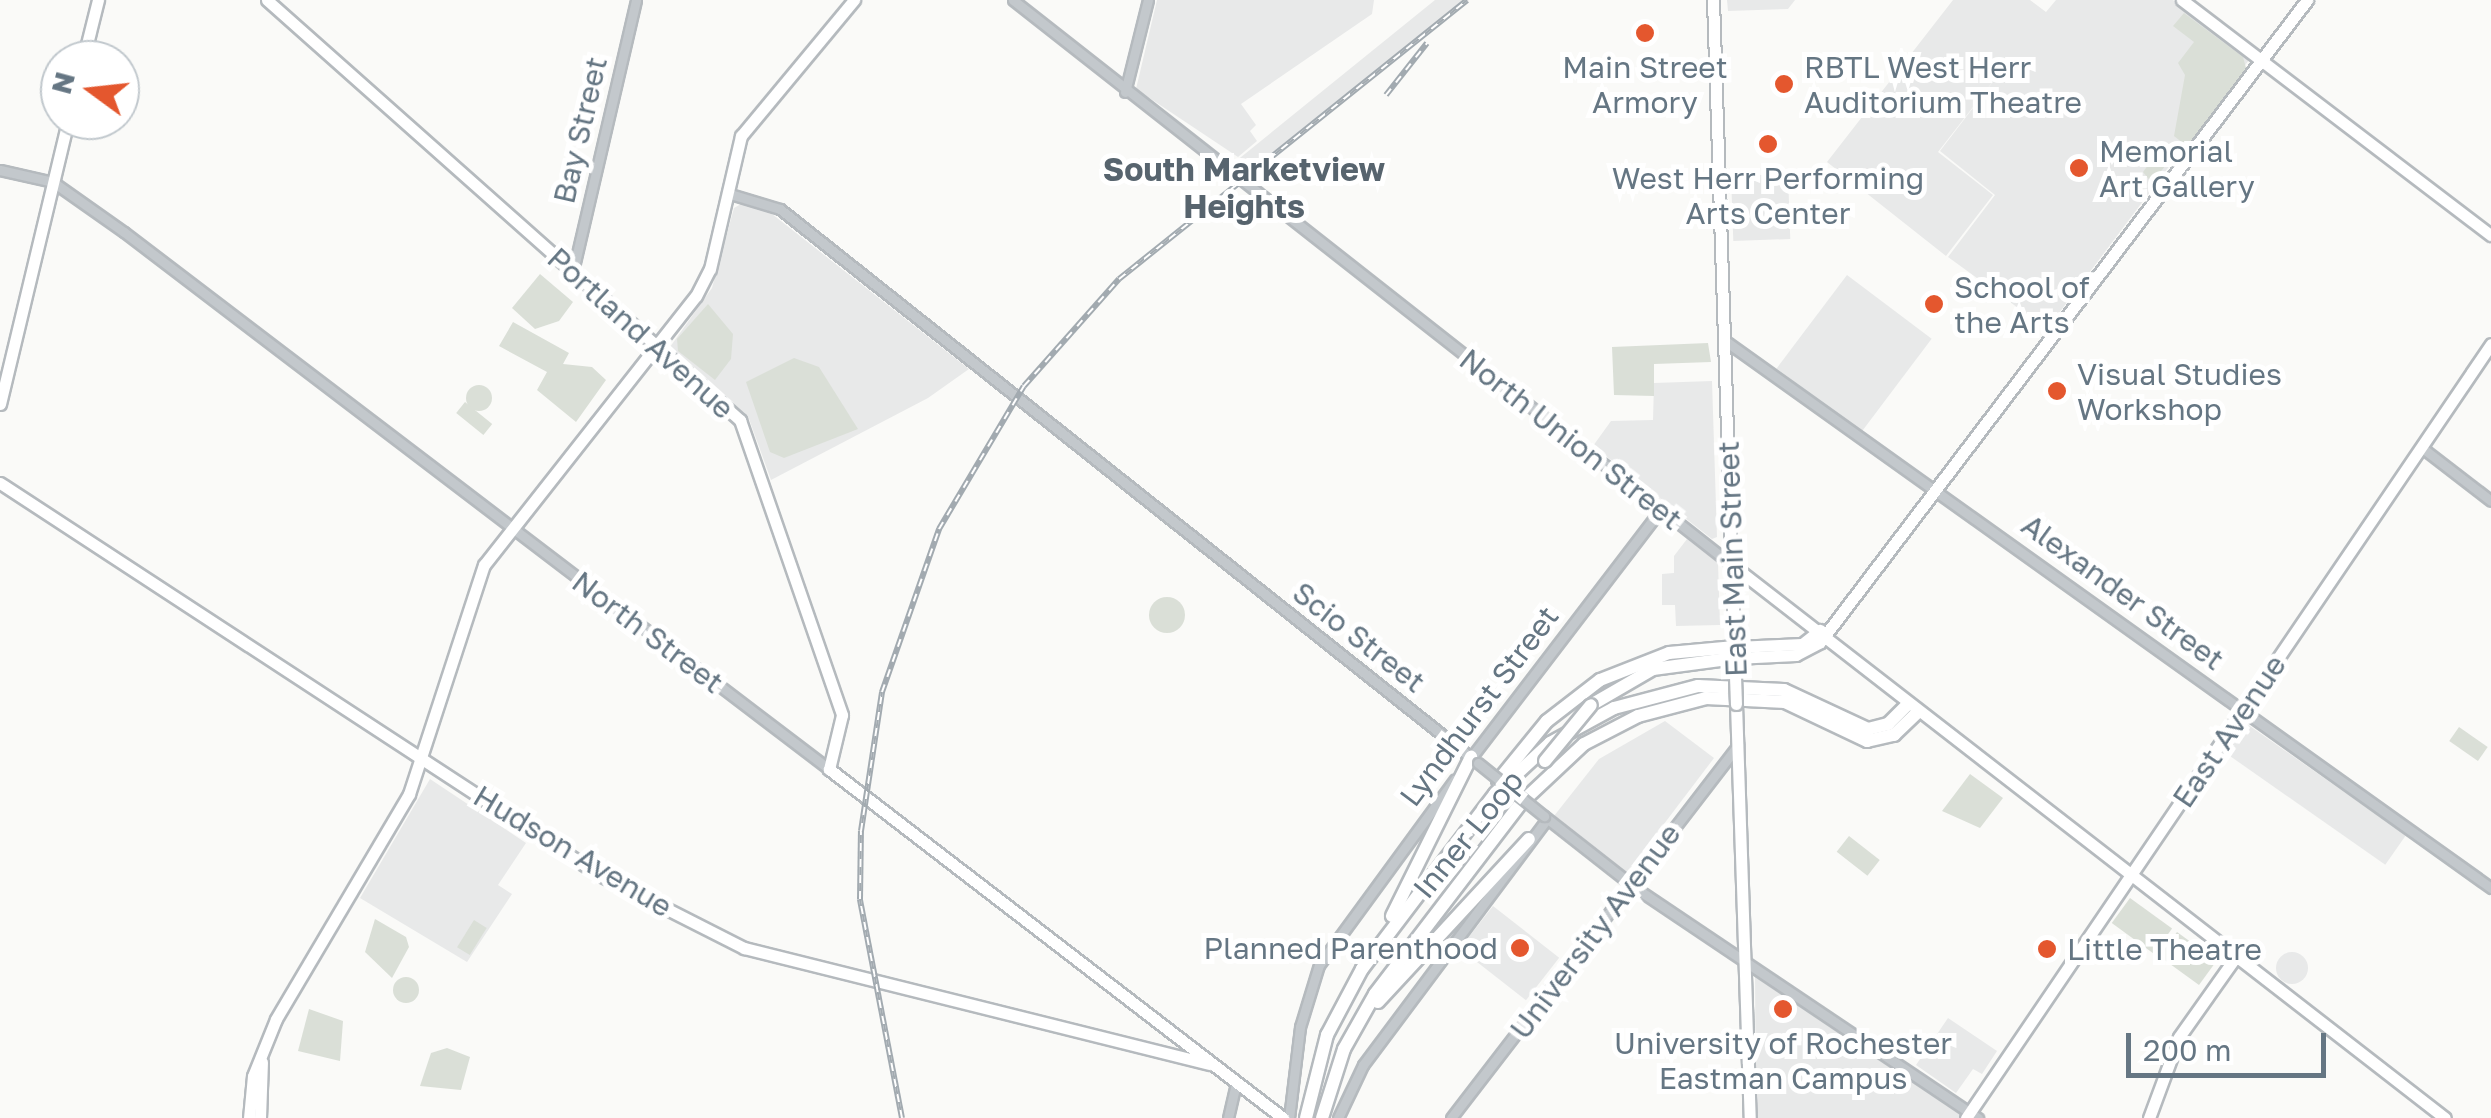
<!DOCTYPE html>
<style>
body{margin:0}
#map{position:relative;width:2491px;height:1118px;overflow:hidden;background:#fafaf8;font-family:"Golos Text",sans-serif}
div>[style]{position:absolute}
.built>*{inset:0;background:#e8e9e9;transform-origin:0 0}
.round{border-radius:50%}
.green>*{inset:0;background:#dadfd7;transform-origin:0 0}
.roads{filter:drop-shadow(2px 0 #b5babe) drop-shadow(-2px 0 #b5babe) drop-shadow(0 2px #b5babe) drop-shadow(0 -2px #b5babe)}
.minor>*{height:9px;margin:-4.5px;padding:0 4.5px;transform-origin:4.5px;border-radius:4.5px;background:#c3c8cc}
.major>*{height:11px;margin:-5.5px;padding:0 5.5px;transform-origin:5.5px;border-radius:5.5px;background:#fff}
.highway>*{height:12px;margin:-6px;padding:0 6px;transform-origin:6px;border-radius:6px;background:#fff}
.rail>*{height:6px;margin-top:-3px;transform-origin:0;background:repeating-linear-gradient(90deg,#fff 0 8px,#a2aab0 0 16px);box-sizing:border-box;border-block:2px solid #a2aab0}
.bridges{filter:drop-shadow(2px 0 #b5babe) drop-shadow(-2px 0 #b5babe) drop-shadow(0 2px #b5babe) drop-shadow(0 -2px #b5babe)}
.minor-bridge>*{height:9px;margin:-4.5px;padding:0 4.5px;transform-origin:4.5px;border-radius:4.5px;background:#c3c8cc}
.major-bridge>*{height:11px;margin:-5.5px;padding:0 5.5px;transform-origin:5.5px;border-radius:5.5px;background:#fff}
.highway-bridge>*{height:12px;margin:-6px;padding:0 6px;transform-origin:6px;border-radius:6px;background:#fff}
.dots>*{width:28px;height:28px;translate:-50% -50%;box-sizing:border-box;border:5px solid #fff;border-radius:50%}
span{translate:-50% -50%;white-space:nowrap;text-align:center;line-height:1.15;-webkit-text-stroke:10px #fff;paint-order:stroke}
.poi-label{font-size:30px;color:#657683}
.left{translate:0 -50%;text-align:left}
.right{translate:-100% -50%;text-align:right}
.street-label{font-size:30px;color:#657683}
.neighbourhood-label{font-size:32px;color:#57646e;font-weight:700}
.north{position:absolute;left:40px;top:40px;width:100px;height:100px;box-sizing:border-box;background:#fff;border:2px solid #c1c8cd;border-radius:50%;rotate:285deg;font-size:28px;font-weight:700;line-height:40px;text-align:center;color:#657683}
.north::after{content:'';display:block;margin:auto;width:35px;height:45px;background:#e4572e;clip-path:polygon(50% 0,100% 100%,50% 72%,0 100%)}
.scale{position:absolute;left:2126px;top:1033px;width:200px;height:45px;box-sizing:border-box;border:5px solid #657683;border-top:0;padding-left:12px;font-size:30px;line-height:35px;white-space:nowrap;color:#657683;-webkit-text-stroke:8px #fff;paint-order:stroke}
</style>
<div id="map">
<div class="built">
<i style="clip-path:polygon(1157px 0,1374px 0,1372px 14px,1241px 104px,1256px 125px,1250px 131px,1257px 141px,1238px 157px,1136px 89px)"></i>
<i style="clip-path:polygon(1435px 0,1469px 0,1236px 182px,1230px 166px)"></i>
<i style="clip-path:polygon(1727px 0,1795px 0,1788px 9px,1728px 11px)"></i>
<i style="clip-path:polygon(1953px 0,2030px 0,2046px 12px,2056px 0,2173px 0,2249px 60px,2047px 329px,1948px 257px,1995px 195px,1940px 151px,2005px 66px,1938px 152px,1993px 195px,1946px 256px,1827px 162px)"></i>
<i style="left:1788px;top:174px;width:65px;height:57px;rotate:88deg"></i>
<i style="clip-path:polygon(741px 204px,772px 214px,969px 369px,928px 398px,771px 480px,749px 419px,670px 347px,712px 288px,734px 208px)"></i>
<i style="left:1847px;top:275px;width:106px;height:117px;rotate:37deg"></i>
<i style="clip-path:polygon(1712px 381px,1717px 537px,1712px 539px,1593px 446px,1611px 421px,1653px 420px,1654px 383px)"></i>
<i style="clip-path:polygon(1687px 539px,1718px 563px,1720px 625px,1676px 626px,1675px 605px,1662px 605px,1662px 574px,1674px 573px,1674px 556px)"></i>
<i style="clip-path:polygon(1665px 721px,1714px 758px,1626px 874px,1554px 816px,1599px 759px)"></i>
<i style="left:2247px;top:724px;width:194px;height:36px;rotate:35deg"></i>
<i style="clip-path:polygon(430px 779px,526px 843px,498px 885px,512px 894px,467px 962px,360px 898px)"></i>
<i style="left:1493px;top:906px;width:84px;height:54px;rotate:38deg"></i>
<i class="round" style="left:2276px;top:952px;width:32px;height:32px"></i>
<i style="clip-path:polygon(1755px 970px,1966px 1113px,1963px 1118px,1756px 1118px)"></i>
<i style="clip-path:polygon(1948px 1018px,1997px 1051px,1982px 1074px,1973px 1069px,1956px 1093px,1916px 1065px)"></i>
</div>
<div class="green">
<i style="clip-path:polygon(2184px 13px,2243px 57px,2246px 68px,2188px 147px,2174px 136px,2185px 75px,2178px 63px,2194px 42px,2173px 26px)"></i>
<i style="clip-path:polygon(2165px 142px,2179px 148px,2152px 183px,2143px 172px)"></i>
<i style="clip-path:polygon(540px 274px,573px 302px,559px 321px,535px 329px,512px 308px)"></i>
<i style="clip-path:polygon(708px 304px,733px 334px,731px 359px,715px 380px,678px 351px,677px 339px)"></i>
<i style="clip-path:polygon(513px 322px,569px 353px,563px 364px,592px 367px,606px 380px,576px 422px,537px 390px,547px 372px,499px 346px)"></i>
<i style="clip-path:polygon(1708px 343px,1711px 362px,1654px 364px,1654px 396px,1614px 395px,1612px 347px)"></i>
<i style="clip-path:polygon(794px 358px,819px 367px,858px 429px,784px 458px,770px 452px,746px 382px)"></i>
<i class="round" style="left:466px;top:385px;width:26px;height:26px"></i>
<i style="left:465px;top:402px;width:35px;height:14px;rotate:39deg"></i>
<i class="round" style="left:1149px;top:597px;width:36px;height:36px"></i>
<i style="left:2459px;top:727px;width:35px;height:17px;rotate:35deg"></i>
<i style="clip-path:polygon(1970px 774px,2003px 798px,1980px 828px,1942px 811px)"></i>
<i style="left:1849px;top:836px;width:39px;height:20px;rotate:38deg"></i>
<i style="left:2130px;top:898px;width:52px;height:31px;rotate:36deg"></i>
<i style="clip-path:polygon(375px 919px,406px 937px,409px 947px,392px 978px,365px 952px)"></i>
<i style="left:474px;top:920px;width:15px;height:32px;rotate:32deg"></i>
<i style="left:2177px;top:932px;width:49px;height:30px;rotate:36deg"></i>
<i class="round" style="left:393px;top:977px;width:26px;height:26px"></i>
<i style="clip-path:polygon(309px 1009px,343px 1021px,340px 1061px,298px 1051px)"></i>
<i style="clip-path:polygon(447px 1048px,470px 1057px,461px 1090px,420px 1086px,431px 1053px)"></i>
</div>
<div class="roads">
<div class="minor">
<i style="left:1013px;top:0;width:914px;rotate:38.16deg"></i>
<i style="left:1125px;top:92px;width:95px;rotate:-76deg"></i>
<i style="left:0;top:170px;width:54px;rotate:12.8deg"></i>
<i style="left:53px;top:182px;width:87px;rotate:35.2deg"></i>
<i style="left:124px;top:232px;width:886px;rotate:37.3deg"></i>
<i style="left:727px;top:193px;width:55px;rotate:16.8deg"></i>
<i style="left:780px;top:209px;width:886px;rotate:38.45deg"></i>
<i style="left:573px;top:271px;width:278px;rotate:-76.9deg"></i>
<i style="left:1724px;top:340px;width:943px;rotate:35.54deg"></i>
<i style="left:2421px;top:447px;width:88px;rotate:37.6deg"></i>
<i style="left:1470px;top:759px;width:315px;rotate:-52.6deg"></i>
<i style="left:1544px;top:816px;width:118px;rotate:38.1deg"></i>
<i style="left:1637px;top:889px;width:411px;rotate:33.9deg"></i>
<i style="left:1228px;top:1118px;width:37px;rotate:-77deg"></i>
<i style="left:1289px;top:1118px;width:92px;rotate:-83.1deg"></i>
<i style="left:1300px;top:1027px;width:65px;rotate:-73deg"></i>
<i style="left:1319px;top:965px;width:230px;rotate:-53.8deg"></i>
<i style="left:1338px;top:1118px;width:59px;rotate:-64.7deg"></i>
<i style="left:1363px;top:1065px;width:307px;rotate:-53.2deg"></i>
<i style="left:1451px;top:1118px;width:471px;rotate:-52.4deg"></i>
</div>
<div class="major">
<i style="left:267px;top:0;width:633px;rotate:41.6deg"></i>
<i style="left:740px;top:420px;width:312px;rotate:70.9deg"></i>
<i style="left:842px;top:715px;width:56px;rotate:103.5deg"></i>
<i style="left:829px;top:769px;width:573px;rotate:37.55deg"></i>
<i style="left:1713px;top:0;width:676px;rotate:88.14deg"></i>
<i style="left:2182px;top:0;width:388px;rotate:37.3deg"></i>
<i style="left:83px;top:60px;width:62px;rotate:-76deg"></i>
<i style="left:0;top:404px;width:292px;rotate:-76.5deg"></i>
<i style="left:0;top:483px;width:714px;rotate:33.18deg"></i>
<i style="left:598px;top:874px;width:164px;rotate:26.9deg"></i>
<i style="left:744px;top:948px;width:480px;rotate:14deg"></i>
<i style="left:1732px;top:565px;width:902px;rotate:37.8deg"></i>
<i style="left:1735px;top:647px;width:67px;rotate:-2.6deg"></i>
<i style="left:1802px;top:644px;width:23px;rotate:-38deg"></i>
<i style="left:1735px;top:658px;width:61px;rotate:-2.8deg"></i>
<i style="left:1796px;top:655px;width:27px;rotate:-28deg"></i>
<i style="left:1820px;top:642px;width:806px;rotate:-52.82deg"></i>
<i style="left:1736px;top:704px;width:414px;rotate:88.1deg"></i>
<i style="left:249px;top:1118px;width:42px;rotate:-84.6deg"></i>
<i style="left:253px;top:1076px;width:61px;rotate:-68deg"></i>
<i style="left:276px;top:1019px;width:261px;rotate:-59.4deg"></i>
<i style="left:409px;top:794px;width:241px;rotate:-71.9deg"></i>
<i style="left:484px;top:565px;width:342px;rotate:-51.8deg"></i>
<i style="left:696px;top:296px;width:30px;rotate:-63deg"></i>
<i style="left:710px;top:269px;width:137px;rotate:-76.9deg"></i>
<i style="left:741px;top:136px;width:177px;rotate:-50.3deg"></i>
<i style="left:260px;top:1118px;width:56px;rotate:-88deg"></i>
<i style="left:1966px;top:1118px;width:935px;rotate:-55.85deg"></i>
<i style="left:2149px;top:1118px;width:86px;rotate:-69.7deg"></i>
<i style="left:2179px;top:1037px;width:97px;rotate:-54.7deg"></i>
</div>
<div class="highway">
<i style="left:1591px;top:705px;width:72px;rotate:-30.1deg"></i>
<i style="left:1653px;top:669px;width:83px;rotate:-7.6deg"></i>
<i style="left:1498px;top:781px;width:77px;rotate:-50.8deg"></i>
<i style="left:1547px;top:721px;width:67px;rotate:-37.7deg"></i>
<i style="left:1600px;top:680px;width:74px;rotate:-21.4deg"></i>
<i style="left:1669px;top:653px;width:66px;rotate:-5.2deg"></i>
<i style="left:1392px;top:916px;width:178px;rotate:-63.6deg"></i>
<i style="left:1378px;top:1002px;width:222px;rotate:-47.2deg"></i>
<i style="left:1306px;top:1118px;width:86px;rotate:-75.8deg"></i>
<i style="left:1327px;top:1035px;width:75px;rotate:-62.1deg"></i>
<i style="left:1362px;top:969px;width:220px;rotate:-52.8deg"></i>
<i style="left:1495px;top:794px;width:75px;rotate:-42.8deg"></i>
<i style="left:1550px;top:743px;width:73px;rotate:-28.7deg"></i>
<i style="left:1614px;top:708px;width:87px;rotate:-14.7deg"></i>
<i style="left:1698px;top:686px;width:86px;rotate:2.7deg"></i>
<i style="left:1784px;top:690px;width:93px;rotate:24.9deg"></i>
<i style="left:1868px;top:729px;width:21px;rotate:-14deg"></i>
<i style="left:1888px;top:724px;width:28px;rotate:-45deg"></i>
<i style="left:1322px;top:1118px;width:72px;rotate:-72.3deg"></i>
<i style="left:1344px;top:1049px;width:63px;rotate:-60.6deg"></i>
<i style="left:1375px;top:994px;width:242px;rotate:-52.6deg"></i>
<i style="left:1522px;top:802px;width:85px;rotate:-43.1deg"></i>
<i style="left:1584px;top:744px;width:61px;rotate:-27.4deg"></i>
<i style="left:1638px;top:716px;width:70px;rotate:-14.8deg"></i>
<i style="left:1706px;top:698px;width:79px;rotate:2.9deg"></i>
<i style="left:1785px;top:702px;width:91px;rotate:25.4deg"></i>
<i style="left:1867px;top:741px;width:28px;rotate:-13deg"></i>
<i style="left:1894px;top:735px;width:33px;rotate:-44deg"></i>
</div>
</div>
<div class="rail">
<i style="left:1386px;top:95px;width:66px;rotate:-51.7deg"></i>
<i style="left:902px;top:1118px;width:223px;rotate:-100.9deg"></i>
<i style="left:860px;top:899px;width:68px;rotate:-89.2deg"></i>
<i style="left:861px;top:831px;width:141px;rotate:-81.4deg"></i>
<i style="left:882px;top:692px;width:173px;rotate:-70.7deg"></i>
<i style="left:939px;top:529px;width:166px;rotate:-59.3deg"></i>
<i style="left:1024px;top:386px;width:143px;rotate:-48.4deg"></i>
<i style="left:1119px;top:279px;width:446px;rotate:-38.7deg"></i>
</div>
<div class="bridges">
<div class="minor-bridge">
<i style="left:1478px;top:763px;width:85px;rotate:38.8deg"></i>
</div>
<div class="major-bridge">
<i style="left:1735px;top:676px;width:28px;rotate:88deg"></i>
</div>
<div class="highway-bridge">
<i style="left:1545px;top:761px;width:72px;rotate:-50.6deg"></i>
</div>
</div>
<div class="dots">
<i style="left:1645px;top:33px;background:#e4572e"></i>
<i style="left:1784px;top:84px;background:#e4572e"></i>
<i style="left:1768px;top:144px;background:#e4572e"></i>
<i style="left:2079px;top:168px;background:#e4572e"></i>
<i style="left:1934px;top:304px;background:#e4572e"></i>
<i style="left:2057px;top:391px;background:#e4572e"></i>
<i style="left:1520px;top:948px;background:#e4572e"></i>
<i style="left:2047px;top:949px;background:#e4572e"></i>
<i style="left:1783px;top:1009px;background:#e4572e"></i>
</div>
<div class="poi-label">
<span style="left:1645px;top:84px">Main Street<br>Armory</span>
<span class="left" style="left:1804px;top:84px">RBTL West Herr<br>Auditorium Theatre</span>
<span class="left" style="left:2099px;top:168px">Memorial<br>Art Gallery</span>
<span style="left:1768px;top:195px">West Herr Performing<br>Arts Center</span>
<span class="left" style="left:1954px;top:304px">School of<br>the Arts</span>
<span class="left" style="left:2077px;top:391px">Visual Studies<br>Workshop</span>
<span class="right" style="left:1498px;top:948px">Planned Parenthood</span>
<span class="left" style="left:2067px;top:949px">Little Theatre</span>
<span style="left:1783px;top:1060px">University of Rochester<br>Eastman Campus</span>
</div>
<div class="street-label">
<span style="left:580px;top:130px;rotate:-77deg">Bay Street</span>
<span style="left:641px;top:333px;rotate:42deg">Portland Avenue</span>
<span style="left:1571px;top:439px;rotate:38deg">North Union Street</span>
<span style="left:1732px;top:559px;rotate:-92deg">East Main Street</span>
<span style="left:2123px;top:592px;rotate:36deg">Alexander Street</span>
<span style="left:648px;top:632px;rotate:37deg">North Street</span>
<span style="left:1359px;top:637px;rotate:38deg">Scio Street</span>
<span style="left:1479px;top:706px;rotate:-53deg">Lyndhurst Street</span>
<span style="left:2229px;top:731px;rotate:-56deg">East Avenue</span>
<span style="left:1468px;top:834px;rotate:-51deg">Inner Loop</span>
<span style="left:573px;top:851px;rotate:31deg">Hudson Avenue</span>
<span style="left:1595px;top:931px;rotate:-53deg">University Avenue</span>
</div>
<div class="neighbourhood-label">
<span style="left:1244px;top:188px">South Marketview<br>Heights</span>
</div>
<div class="north">N</div>
<div class="scale">200 m</div>
</div>
